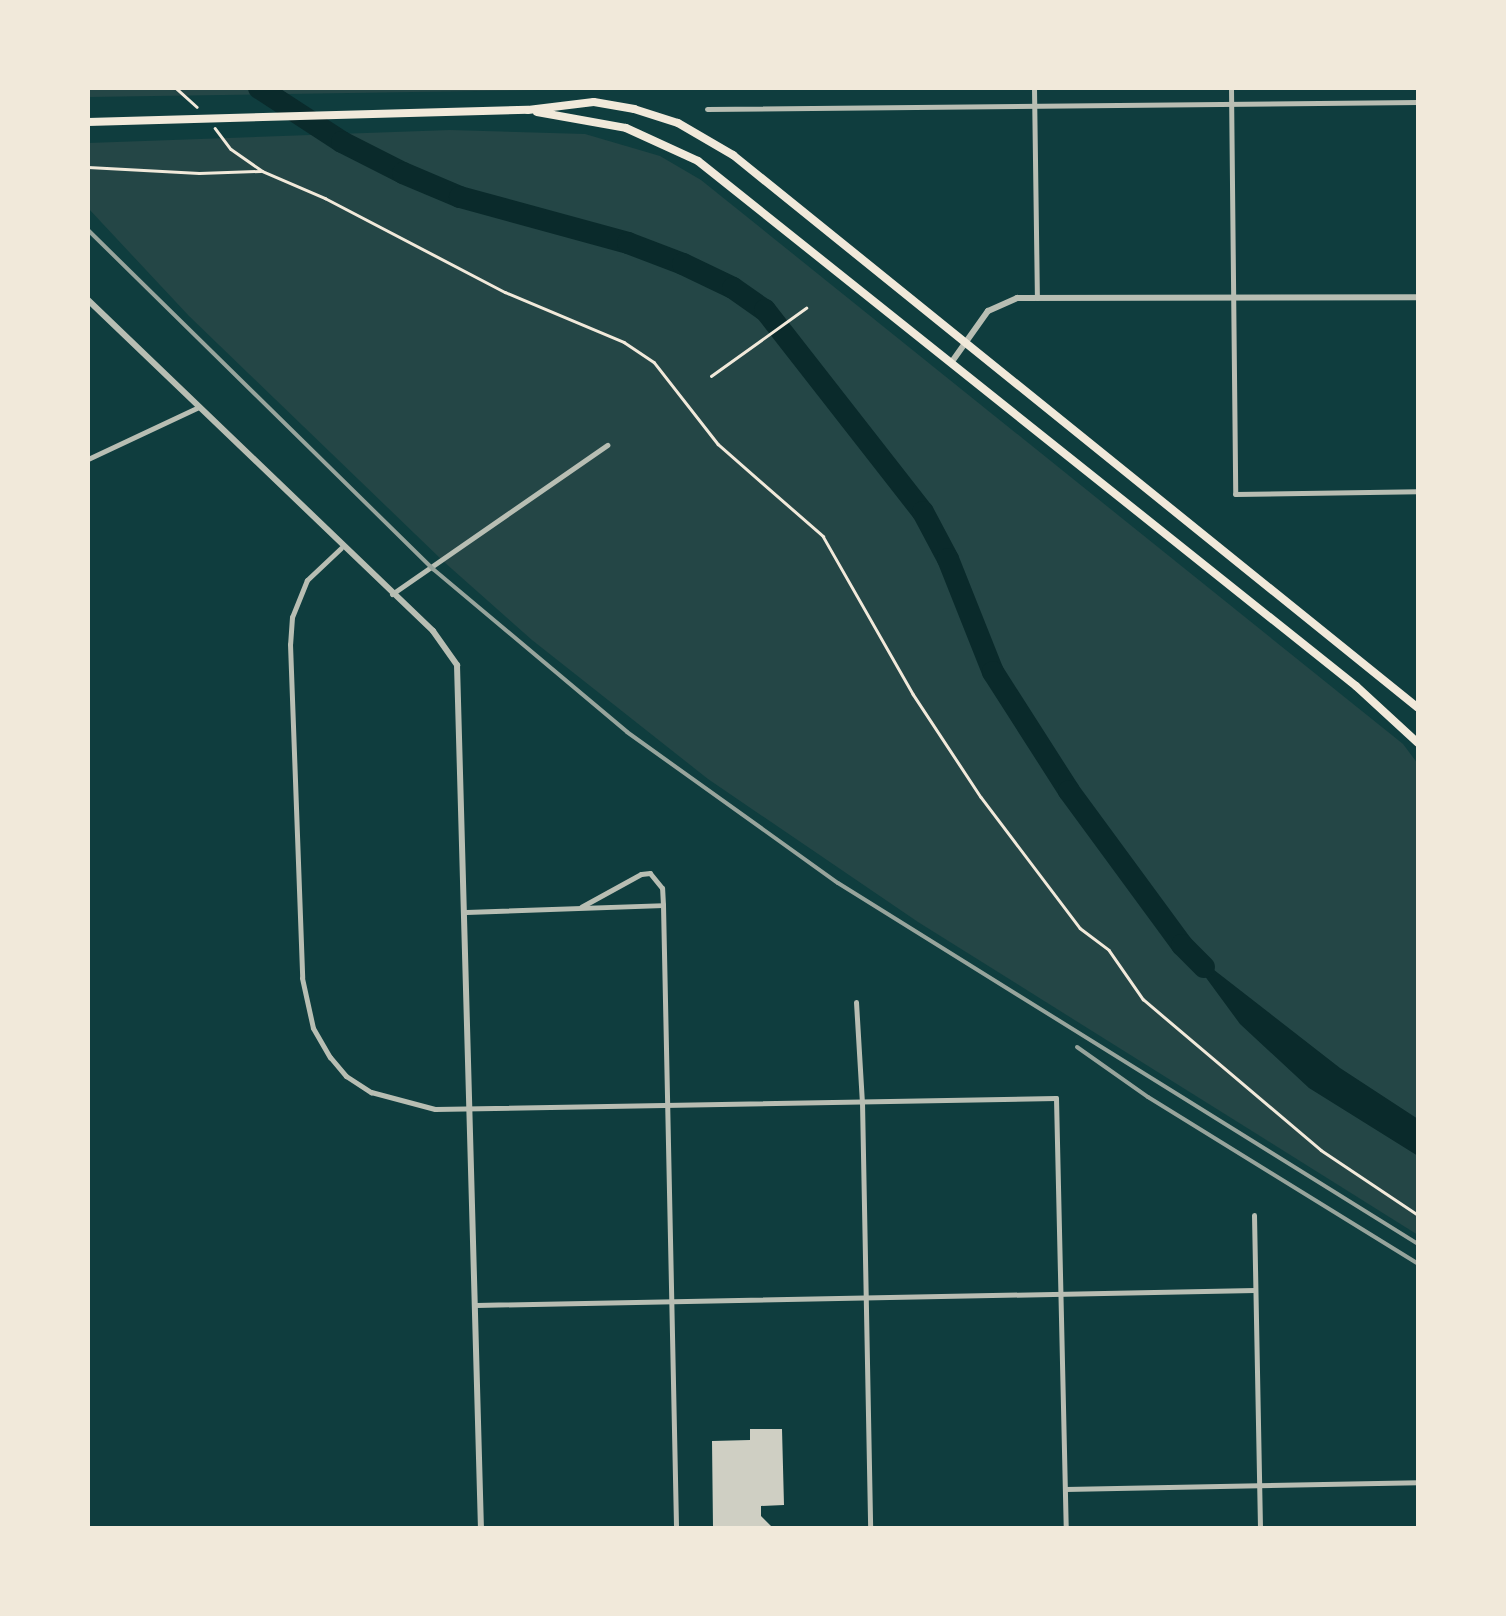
<!DOCTYPE html>
<style>
body{margin:0}
#map{position:relative;width:1506px;height:1616px;overflow:hidden;background:#0f3d3e;font-family:"Libre Baskerville",serif}
div>[style]{position:absolute}
.green>*{inset:0;background:#244646}
.water>*{inset:0;background:#0a2a2b}
.river>*{height:22px;margin:-11px;padding:0 11px;transform-origin:11px;border-radius:11px;background:#0a2a2b}
.building>*{inset:0;background:#cfcfc3}
.path>*{height:2.5px;margin:-1.25px;padding:0 1.25px;transform-origin:1.25px;border-radius:1.25px;background:#f1e9da}
.minor>*{height:5px;margin:-2.5px;padding:0 2.5px;transform-origin:2.5px;border-radius:2.5px;background:#b8beb3}
.tertiary>*{height:6px;margin:-3px;padding:0 3px;transform-origin:3px;border-radius:3px;background:#b8beb3}
.secondary>*{height:8px;margin:-4px;padding:0 4px;transform-origin:4px;border-radius:4px;background:#f1e9da}
.rail>*{height:4px;margin:-2px;padding:0 2px;transform-origin:2px;border-radius:2px;background:#97a49c}
span{translate:-50% -50%;white-space:nowrap;text-align:center;line-height:1.15;-webkit-text-stroke:10px #f1e9da;paint-order:stroke}
.frame{position:absolute;inset:0;border:90px solid #f1e9da;pointer-events:none}
</style>
<div id="map">
<div class="green">
<i style="clip-path:polygon(88px 88px,671px 88px,88px 97px)"></i>
<i style="clip-path:polygon(450px 130px,585px 134px,660px 156px,701px 180px,1403px 744px,1418px 764px,1418px 1235px,918px 922px,708px 779px,532px 640px,443px 561px,189px 316px,88px 208px,88px 143px)"></i>
</div>
<div class="water">
<i style="clip-path:polygon(1182px 945px,1340px 1068px,1418px 1119px,1418px 1156px,1309px 1088px,1240px 1024px)"></i>
</div>
<div class="river">
<i style="left:259px;top:88px;width:99px;rotate:33deg"></i>
<i style="left:342px;top:142px;width:68px;rotate:26.9deg"></i>
<i style="left:403px;top:173px;width:62px;rotate:22.8deg"></i>
<i style="left:460px;top:197px;width:174px;rotate:15.3deg"></i>
<i style="left:628px;top:243px;width:59px;rotate:20.9deg"></i>
<i style="left:683px;top:264px;width:55px;rotate:25.6deg"></i>
<i style="left:733px;top:288px;width:39px;rotate:35deg"></i>
<i style="left:765px;top:310px;width:256px;rotate:52deg"></i>
<i style="left:923px;top:512px;width:53px;rotate:62deg"></i>
<i style="left:948px;top:559px;width:122px;rotate:68.3deg"></i>
<i style="left:993px;top:672px;width:141px;rotate:57.4deg"></i>
<i style="left:1069px;top:791px;width:191px;rotate:53.7deg"></i>
<i style="left:1182px;top:945px;width:31px;rotate:45deg"></i>
</div>
<div class="building">
<i style="clip-path:polygon(750px 1429px,782px 1429px,784px 1505px,761px 1506px,761px 1516px,771px 1526px,767px 1528px,713px 1528px,712px 1441px,750px 1440px)"></i>
</div>
<div class="path">
<i style="left:176px;top:88px;width:28px;rotate:42deg"></i>
<i style="left:215px;top:128px;width:26px;rotate:53deg"></i>
<i style="left:231px;top:149px;width:38px;rotate:35deg"></i>
<i style="left:262px;top:171px;width:69px;rotate:23.2deg"></i>
<i style="left:325px;top:198px;width:203px;rotate:27.6deg"></i>
<i style="left:505px;top:292px;width:129px;rotate:22.8deg"></i>
<i style="left:624px;top:342px;width:36px;rotate:34deg"></i>
<i style="left:654px;top:362px;width:104px;rotate:52deg"></i>
<i style="left:718px;top:444px;width:140px;rotate:41.2deg"></i>
<i style="left:823px;top:536px;width:182px;rotate:60.3deg"></i>
<i style="left:913px;top:694px;width:123px;rotate:56.6deg"></i>
<i style="left:981px;top:797px;width:164px;rotate:52.9deg"></i>
<i style="left:1080px;top:928px;width:36px;rotate:37deg"></i>
<i style="left:1109px;top:950px;width:60px;rotate:55.2deg"></i>
<i style="left:1143px;top:999px;width:233px;rotate:40.3deg"></i>
<i style="left:1321px;top:1150px;width:117px;rotate:33.8deg"></i>
<i style="left:88px;top:167px;width:111px;rotate:3.1deg"></i>
<i style="left:199px;top:173px;width:61px;rotate:-1.9deg"></i>
<i style="left:711px;top:376px;width:117px;rotate:-35.6deg"></i>
</div>
<div class="minor">
<i style="left:1034px;top:88px;width:210px;rotate:89.2deg"></i>
<i style="left:1231px;top:88px;width:406px;rotate:89.4deg"></i>
<i style="left:1235px;top:494px;width:183px;rotate:-0.9deg"></i>
<i style="left:707px;top:109px;width:711px;rotate:-0.56deg"></i>
<i style="left:88px;top:459px;width:120px;rotate:-25.1deg"></i>
<i style="left:341px;top:548px;width:47px;rotate:136.7deg"></i>
<i style="left:307px;top:580px;width:40px;rotate:112deg"></i>
<i style="left:292px;top:617px;width:27px;rotate:94deg"></i>
<i style="left:290px;top:644px;width:334px;rotate:87.9deg"></i>
<i style="left:302px;top:978px;width:51px;rotate:77.6deg"></i>
<i style="left:313px;top:1028px;width:34px;rotate:60deg"></i>
<i style="left:330px;top:1057px;width:25px;rotate:50deg"></i>
<i style="left:346px;top:1076px;width:30px;rotate:33deg"></i>
<i style="left:371px;top:1092px;width:66px;rotate:14.9deg"></i>
<i style="left:435px;top:1109px;width:621px;rotate:-1.01deg"></i>
<i style="left:1056px;top:1098px;width:430px;rotate:88.7deg"></i>
<i style="left:392px;top:594px;width:262px;rotate:-34.7deg"></i>
<i style="left:663px;top:905px;width:623px;rotate:88.8deg"></i>
<i style="left:466px;top:912px;width:197px;rotate:-2deg"></i>
<i style="left:663px;top:905px;width:17px;rotate:-93deg"></i>
<i style="left:662px;top:888px;width:19px;rotate:-129deg"></i>
<i style="left:650px;top:873px;width:9px;rotate:174deg"></i>
<i style="left:641px;top:874px;width:68px;rotate:151.2deg"></i>
<i style="left:856px;top:1002px;width:100px;rotate:86.6deg"></i>
<i style="left:862px;top:1102px;width:426px;rotate:88.9deg"></i>
<i style="left:1254px;top:1215px;width:313px;rotate:88.9deg"></i>
<i style="left:476px;top:1305px;width:779px;rotate:-1.1deg"></i>
<i style="left:1065px;top:1489px;width:353px;rotate:-1.1deg"></i>
</div>
<div class="tertiary">
<i style="left:88px;top:300px;width:478px;rotate:43.8deg"></i>
<i style="left:433px;top:631px;width:42px;rotate:54.8deg"></i>
<i style="left:457px;top:665px;width:863px;rotate:88.41deg"></i>
<i style="left:951px;top:363px;width:64px;rotate:-54.6deg"></i>
<i style="left:988px;top:311px;width:32px;rotate:-24deg"></i>
<i style="left:1017px;top:298px;width:401px;rotate:-0.1deg"></i>
</div>
<div class="secondary">
<i style="left:537px;top:112px;width:90px;rotate:10.2deg"></i>
<i style="left:626px;top:128px;width:79px;rotate:24.6deg"></i>
<i style="left:698px;top:161px;width:842px;rotate:38.59deg"></i>
<i style="left:1356px;top:686px;width:84px;rotate:42.6deg"></i>
<i style="left:88px;top:122px;width:440px;rotate:-1.6deg"></i>
<i style="left:528px;top:110px;width:66px;rotate:-6.9deg"></i>
<i style="left:594px;top:102px;width:41px;rotate:9.9deg"></i>
<i style="left:634px;top:109px;width:46px;rotate:17.7deg"></i>
<i style="left:678px;top:123px;width:64px;rotate:30.2deg"></i>
<i style="left:733px;top:155px;width:880px;rotate:38.91deg"></i>
</div>
<div class="rail">
<i style="left:88px;top:230px;width:484px;rotate:44.5deg"></i>
<i style="left:433px;top:569px;width:253px;rotate:40deg"></i>
<i style="left:627px;top:732px;width:259px;rotate:35.6deg"></i>
<i style="left:838px;top:883px;width:683px;rotate:31.9deg"></i>
<i style="left:1077px;top:1047px;width:87px;rotate:35.2deg"></i>
<i style="left:1148px;top:1097px;width:317px;rotate:31.7deg"></i>
</div>
<div class="frame"></div>
</div>
